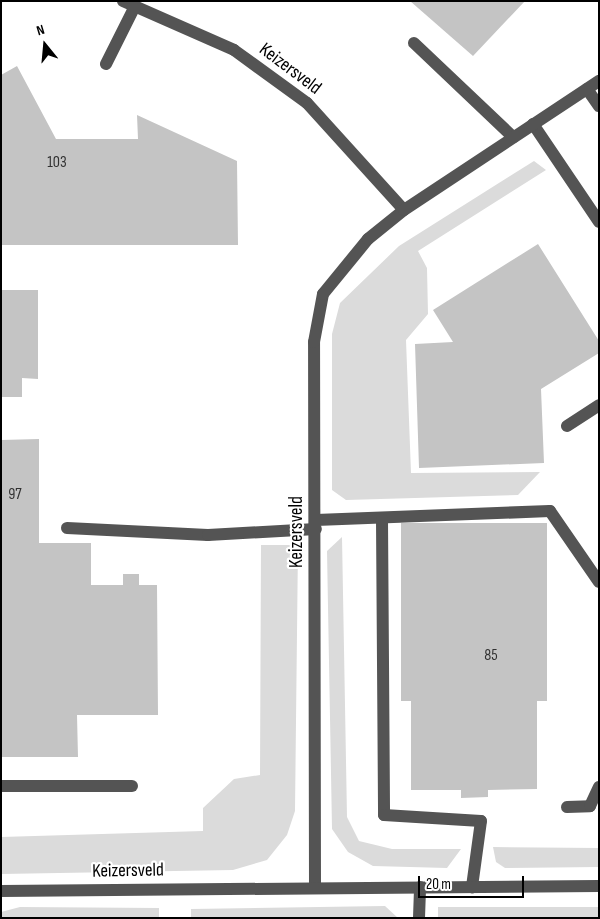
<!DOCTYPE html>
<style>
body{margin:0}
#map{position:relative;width:600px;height:919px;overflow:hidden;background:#fff;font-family:"Sofia Sans Condensed",sans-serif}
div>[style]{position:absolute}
.green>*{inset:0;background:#dbdbdb;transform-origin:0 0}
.building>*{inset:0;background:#c4c4c4}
.minor>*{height:12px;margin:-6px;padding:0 6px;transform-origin:6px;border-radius:6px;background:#545454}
span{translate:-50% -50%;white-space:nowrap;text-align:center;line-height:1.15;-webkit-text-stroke:4.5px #fff;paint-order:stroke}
.number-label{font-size:16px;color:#313131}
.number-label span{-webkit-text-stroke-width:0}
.street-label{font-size:19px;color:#000}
.frame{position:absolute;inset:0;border:2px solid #000;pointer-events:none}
.north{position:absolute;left:20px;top:20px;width:50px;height:50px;-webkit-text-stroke:4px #fff;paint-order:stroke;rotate:343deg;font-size:14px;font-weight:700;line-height:20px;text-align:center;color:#000}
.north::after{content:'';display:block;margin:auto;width:18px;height:22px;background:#000;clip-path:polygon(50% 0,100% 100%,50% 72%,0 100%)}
.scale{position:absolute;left:418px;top:876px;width:106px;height:22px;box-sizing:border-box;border:2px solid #000;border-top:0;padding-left:6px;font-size:15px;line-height:18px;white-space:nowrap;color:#000;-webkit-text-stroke:4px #fff;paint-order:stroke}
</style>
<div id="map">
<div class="green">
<i style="clip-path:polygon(534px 161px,546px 170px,418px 251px,427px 268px,428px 314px,406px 340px,411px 473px,540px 472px,518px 495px,346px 500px,332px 490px,332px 334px,340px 303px,399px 246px)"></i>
<i style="clip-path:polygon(342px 537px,347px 817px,359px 841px,392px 849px,461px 849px,447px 868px,373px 866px,348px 852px,332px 829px,327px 551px)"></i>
<i style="clip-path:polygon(261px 545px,298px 545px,295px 811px,287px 835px,267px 860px,233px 870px,1px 874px,1px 837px,203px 831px,203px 808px,234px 779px,260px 775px)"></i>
<i style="clip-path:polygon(493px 847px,599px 848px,599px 867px,505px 868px,496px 862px)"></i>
<i style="clip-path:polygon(385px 906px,398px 918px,191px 918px,191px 909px)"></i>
<i style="clip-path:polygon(20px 907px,159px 908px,159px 918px,1px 918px,1px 912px)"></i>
<i style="left:438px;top:907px;width:161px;height:11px"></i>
</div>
<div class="building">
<i style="clip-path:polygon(410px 1px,525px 1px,473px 56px)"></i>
<i style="clip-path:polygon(17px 66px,56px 139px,138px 139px,137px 115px,237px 161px,238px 245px,1px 245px,1px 75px)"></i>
<i style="clip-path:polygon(538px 244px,599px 341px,599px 353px,541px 389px,544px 463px,419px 468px,415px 344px,453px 342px,433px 310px)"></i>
<i style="clip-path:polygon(1px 290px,38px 290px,38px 379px,22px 378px,22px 397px,1px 397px)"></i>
<i style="clip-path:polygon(39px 439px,39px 543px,91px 543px,91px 585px,123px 585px,123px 574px,139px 574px,139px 585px,157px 585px,158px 715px,77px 715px,78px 757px,1px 757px,1px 440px)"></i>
<i style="clip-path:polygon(401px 523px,547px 523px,547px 701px,537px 701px,537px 789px,488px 790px,488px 797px,461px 798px,461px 790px,411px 790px,411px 701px,401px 701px)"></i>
</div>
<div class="minor">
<i style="left:123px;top:1px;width:121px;rotate:23.8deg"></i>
<i style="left:234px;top:50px;width:90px;rotate:36deg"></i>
<i style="left:307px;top:103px;width:144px;rotate:47.8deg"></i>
<i style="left:414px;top:43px;width:137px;rotate:43.5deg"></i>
<i style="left:106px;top:64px;width:65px;rotate:-63.4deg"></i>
<i style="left:587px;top:89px;width:21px;rotate:55deg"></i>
<i style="left:533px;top:124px;width:118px;rotate:56deg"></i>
<i style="left:567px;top:426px;width:38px;rotate:-33deg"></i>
<i style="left:316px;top:520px;width:234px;rotate:-2.2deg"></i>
<i style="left:550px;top:511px;width:86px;rotate:55.4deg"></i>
<i style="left:382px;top:520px;width:295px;rotate:89.6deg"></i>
<i style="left:384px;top:815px;width:97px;rotate:3.5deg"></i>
<i style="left:481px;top:821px;width:67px;rotate:97.8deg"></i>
<i style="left:67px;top:528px;width:141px;rotate:2.8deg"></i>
<i style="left:208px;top:535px;width:108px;rotate:-3.2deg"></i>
<i style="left:1px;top:786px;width:131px"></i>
<i style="left:567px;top:807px;width:23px;rotate:-2deg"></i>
<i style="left:590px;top:806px;width:21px;rotate:-65deg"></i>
<i style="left:315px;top:888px;width:546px;rotate:-90.1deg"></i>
<i style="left:314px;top:342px;width:49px;rotate:-79.4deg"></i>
<i style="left:323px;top:294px;width:71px;rotate:-50.7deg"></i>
<i style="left:368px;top:239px;width:46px;rotate:-38.9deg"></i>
<i style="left:404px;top:210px;width:234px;rotate:-33.5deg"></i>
<i style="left:1px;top:891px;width:598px;rotate:-0.48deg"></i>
<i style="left:419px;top:918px;width:31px;rotate:-88deg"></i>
</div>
<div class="number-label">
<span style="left:57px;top:163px">103</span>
<span style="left:15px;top:495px">97</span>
<span style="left:491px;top:656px">85</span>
</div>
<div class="street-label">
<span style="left:290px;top:69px;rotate:37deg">Keizersveld</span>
<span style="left:297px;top:532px;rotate:-90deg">Keizersveld</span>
<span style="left:128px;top:871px;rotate:-1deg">Keizersveld</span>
</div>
<div class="frame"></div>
<div class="north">N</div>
<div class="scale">20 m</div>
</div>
